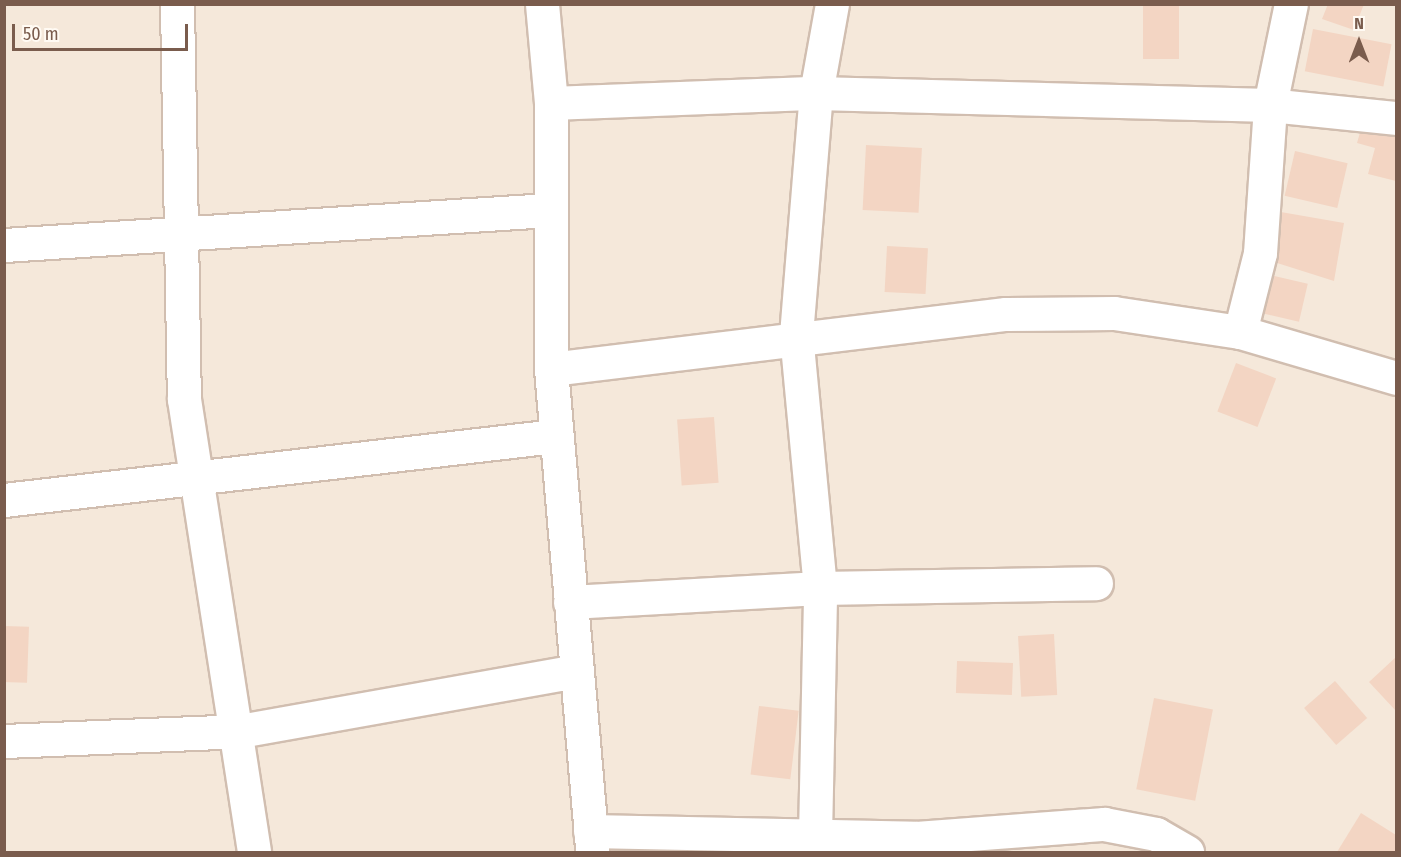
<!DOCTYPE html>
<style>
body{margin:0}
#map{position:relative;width:1401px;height:857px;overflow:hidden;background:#fdf6ec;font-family:"Fira Sans Condensed",sans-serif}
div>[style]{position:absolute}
.residential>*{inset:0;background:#f5e8da;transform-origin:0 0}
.building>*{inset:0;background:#f3d5c3;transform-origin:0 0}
.roads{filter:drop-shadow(2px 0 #d1beb0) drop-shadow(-2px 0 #d1beb0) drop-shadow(0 2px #d1beb0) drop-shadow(0 -2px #d1beb0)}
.minor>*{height:33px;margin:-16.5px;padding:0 16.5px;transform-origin:16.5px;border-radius:16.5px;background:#fff}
span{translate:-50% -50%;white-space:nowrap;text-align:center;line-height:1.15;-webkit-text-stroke:4.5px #fffaf3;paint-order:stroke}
.frame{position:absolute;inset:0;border:6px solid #7a5c4d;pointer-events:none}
.north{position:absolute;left:1329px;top:12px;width:60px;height:60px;-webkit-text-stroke:4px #fffaf3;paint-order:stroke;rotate:0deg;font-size:16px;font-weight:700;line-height:24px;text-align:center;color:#7a5c4d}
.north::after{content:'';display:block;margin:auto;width:21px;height:27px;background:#7a5c4d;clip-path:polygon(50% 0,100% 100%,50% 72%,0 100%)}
.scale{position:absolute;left:12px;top:24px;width:176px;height:27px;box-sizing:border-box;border:3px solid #7a5c4d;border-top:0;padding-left:8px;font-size:18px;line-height:21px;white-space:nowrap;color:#7a5c4d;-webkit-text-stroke:4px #fffaf3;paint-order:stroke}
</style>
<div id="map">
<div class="residential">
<i style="left:5px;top:5px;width:1391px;height:847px"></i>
</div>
<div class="building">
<i style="left:1143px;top:4px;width:36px;height:55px"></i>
<i style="clip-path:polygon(1328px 4px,1364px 4px,1354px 30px,1322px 19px)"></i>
<i style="left:1313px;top:29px;width:80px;height:43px;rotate:11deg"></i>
<i style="clip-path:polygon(1363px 122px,1396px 130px,1396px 181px,1368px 174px,1375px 148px,1357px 143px)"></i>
<i style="left:866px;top:145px;width:56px;height:65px;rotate:3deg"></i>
<i style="left:1295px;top:151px;width:54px;height:46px;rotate:13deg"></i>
<i style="clip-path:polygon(1275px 211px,1344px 223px,1334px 281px,1274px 262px)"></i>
<i style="left:887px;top:246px;width:41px;height:46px;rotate:3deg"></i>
<i style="left:1261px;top:273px;width:48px;height:39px;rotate:13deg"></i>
<i style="left:1236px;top:363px;width:43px;height:52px;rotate:21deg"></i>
<i style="left:714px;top:417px;width:66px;height:37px;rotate:86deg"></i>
<i style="left:4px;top:626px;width:25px;height:56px;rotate:2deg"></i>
<i style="left:1054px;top:634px;width:61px;height:36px;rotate:87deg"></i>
<i style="clip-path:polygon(1396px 657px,1396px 711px,1369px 682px)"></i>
<i style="left:1013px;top:663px;width:32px;height:56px;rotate:92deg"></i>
<i style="left:1335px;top:681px;width:49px;height:41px;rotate:49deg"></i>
<i style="left:1154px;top:698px;width:60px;height:93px;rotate:11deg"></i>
<i style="left:759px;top:706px;width:40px;height:69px;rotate:7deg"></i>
<i style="clip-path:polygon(1361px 813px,1396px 835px,1396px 852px,1337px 852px)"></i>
</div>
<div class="roads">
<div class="minor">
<i style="left:177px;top:4px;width:395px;rotate:89deg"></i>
<i style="left:184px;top:399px;width:458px;rotate:81.2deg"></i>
<i style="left:542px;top:4px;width:99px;rotate:84.8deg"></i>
<i style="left:551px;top:103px;width:266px;rotate:90deg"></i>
<i style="left:551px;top:369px;width:485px;rotate:85.1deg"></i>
<i style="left:551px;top:103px;width:265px;rotate:-2.2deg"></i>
<i style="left:816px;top:93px;width:454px;rotate:1.5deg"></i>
<i style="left:1270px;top:105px;width:127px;rotate:5.9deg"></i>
<i style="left:4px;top:245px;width:545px;rotate:-3.68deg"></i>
<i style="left:1240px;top:332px;width:81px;rotate:-75.8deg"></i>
<i style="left:1260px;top:253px;width:148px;rotate:-86.1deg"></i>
<i style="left:1270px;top:105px;width:103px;rotate:-78.3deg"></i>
<i style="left:551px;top:369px;width:458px;rotate:-6.9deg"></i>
<i style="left:1006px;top:314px;width:108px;rotate:-0.5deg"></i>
<i style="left:1114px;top:313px;width:127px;rotate:8.6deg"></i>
<i style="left:1240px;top:332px;width:163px;rotate:16.4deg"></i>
<i style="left:4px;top:500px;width:555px;rotate:-6.63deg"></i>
<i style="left:570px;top:602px;width:250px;rotate:-3.2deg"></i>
<i style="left:820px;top:588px;width:276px;rotate:-1deg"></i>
<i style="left:4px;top:741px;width:235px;rotate:-2.4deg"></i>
<i style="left:239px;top:731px;width:342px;rotate:-10.1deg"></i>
<i style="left:590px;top:831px;width:326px;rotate:1.2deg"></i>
<i style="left:916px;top:838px;width:189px;rotate:-4.3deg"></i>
<i style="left:1104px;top:824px;width:53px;rotate:10.9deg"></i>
<i style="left:1156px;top:834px;width:36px;rotate:30deg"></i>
<i style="left:815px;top:836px;width:248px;rotate:-88.8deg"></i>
<i style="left:820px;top:588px;width:254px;rotate:-95.4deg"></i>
<i style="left:796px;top:335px;width:243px;rotate:-85.3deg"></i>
<i style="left:816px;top:93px;width:90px;rotate:-79.8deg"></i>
</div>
</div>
<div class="frame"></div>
<div class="north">N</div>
<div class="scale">50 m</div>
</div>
